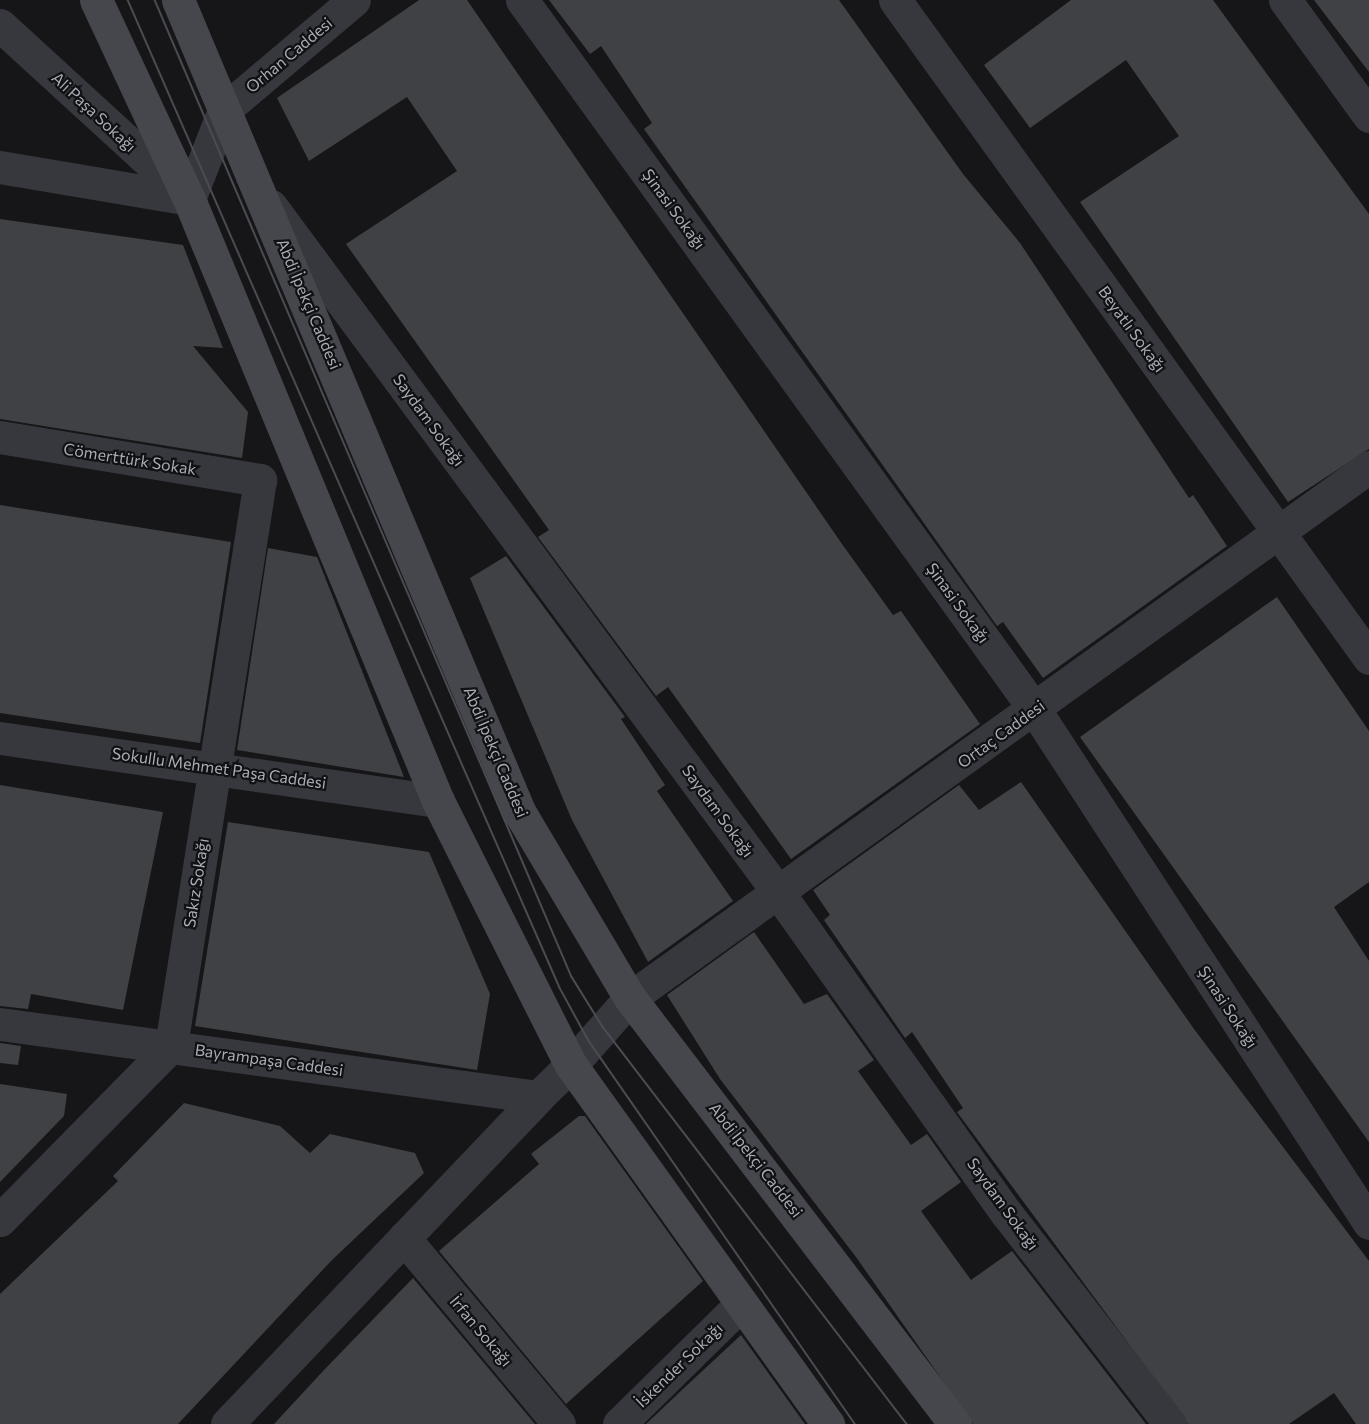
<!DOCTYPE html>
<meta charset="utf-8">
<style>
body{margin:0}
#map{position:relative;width:1369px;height:1424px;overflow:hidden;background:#161618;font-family:Commissioner,sans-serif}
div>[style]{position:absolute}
.building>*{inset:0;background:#404145}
.minor>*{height:33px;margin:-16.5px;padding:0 16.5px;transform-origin:16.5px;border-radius:16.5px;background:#37383d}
.tertiary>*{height:33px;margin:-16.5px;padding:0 16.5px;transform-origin:16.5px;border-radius:16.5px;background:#37383d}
.secondary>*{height:33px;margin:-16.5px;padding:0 16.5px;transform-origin:16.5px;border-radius:16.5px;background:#45474d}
.tram>*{height:1.5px;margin:-0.75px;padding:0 0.75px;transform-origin:0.75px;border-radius:0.75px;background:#4a4c52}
span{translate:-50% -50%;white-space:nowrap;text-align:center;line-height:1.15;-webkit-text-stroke:4.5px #111113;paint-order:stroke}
.street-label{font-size:16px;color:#a8adb8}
</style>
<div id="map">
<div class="building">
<i style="clip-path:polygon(419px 0,467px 0,842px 544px,893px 615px,901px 611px,980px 724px,791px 859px,668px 687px,656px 696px,538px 537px,549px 530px,346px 244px,457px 171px,407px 97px,309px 161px,277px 98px)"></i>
<i style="clip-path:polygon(549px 0,839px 0,963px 174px,1020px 243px,1189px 498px,1193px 495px,1227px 546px,1043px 678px,1003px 622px,997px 626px,644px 129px,652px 123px,601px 46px,590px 54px)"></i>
<i style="clip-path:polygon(1071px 0,1213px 0,1369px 214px,1369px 449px,1288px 502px,1080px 202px,1179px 136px,1126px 60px,1030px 128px,984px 65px)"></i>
<i style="clip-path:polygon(1314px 0,1369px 0,1369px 72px)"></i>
<i style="clip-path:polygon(0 219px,183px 245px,223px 348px,193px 346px,248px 412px,242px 458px,0 419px)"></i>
<i style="clip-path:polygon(0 505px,231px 542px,200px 743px,0 713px)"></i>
<i style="clip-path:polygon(268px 548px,317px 557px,404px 777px,237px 750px)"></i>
<i style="clip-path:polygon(506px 556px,625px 717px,621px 719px,665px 785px,657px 791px,733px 901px,648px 962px,572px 820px,470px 578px)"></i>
<i style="clip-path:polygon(1277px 597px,1369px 731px,1369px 882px,1334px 907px,1369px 961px,1369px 1142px,1080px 737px)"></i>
<i style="clip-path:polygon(1021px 782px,1194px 1029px,1369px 1261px,1369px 1424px,1356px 1424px,1334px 1393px,1289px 1424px,1188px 1424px,957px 1112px,963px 1108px,912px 1032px,905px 1038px,824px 920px,830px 915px,813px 890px,959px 785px,979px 810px)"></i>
<i style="clip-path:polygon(0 785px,163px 812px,123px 1010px,31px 994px,28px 1009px,0 1006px)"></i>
<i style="clip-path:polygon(228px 822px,429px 852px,490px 994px,477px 1070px,195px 1026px)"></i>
<i style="clip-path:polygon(754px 932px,804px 1004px,827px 994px,874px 1060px,858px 1071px,911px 1145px,927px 1134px,961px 1182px,921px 1211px,971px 1280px,1012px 1251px,1146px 1424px,973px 1424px,856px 1257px,720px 1079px,667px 995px)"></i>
<i style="clip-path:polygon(0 1043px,21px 1046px,18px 1065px,0 1063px)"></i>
<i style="clip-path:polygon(0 1084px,67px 1094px,64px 1116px,0 1182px)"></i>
<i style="clip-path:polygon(184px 1103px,280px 1126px,310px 1153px,330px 1134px,415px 1153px,424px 1173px,332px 1260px,178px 1424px,0 1424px,0 1294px,118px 1181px,113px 1176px)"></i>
<i style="clip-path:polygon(579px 1116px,585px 1116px,703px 1281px,566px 1404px,439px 1251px,539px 1164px,531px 1154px)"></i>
<i style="clip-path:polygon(413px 1278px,535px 1424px,274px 1424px,324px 1370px)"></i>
<i style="clip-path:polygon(741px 1335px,805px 1424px,646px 1424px,683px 1389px)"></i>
</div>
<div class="minor">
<i style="left:522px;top:0;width:876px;rotate:54.15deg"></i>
<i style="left:1035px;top:710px;width:612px;rotate:56.93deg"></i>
<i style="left:895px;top:0;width:811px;rotate:54.23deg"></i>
<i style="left:1285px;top:0;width:143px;rotate:54.1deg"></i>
<i style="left:0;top:25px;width:256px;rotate:42.5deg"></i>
<i style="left:0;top:167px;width:192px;rotate:9.6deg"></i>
<i style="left:189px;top:199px;width:96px;rotate:-68.5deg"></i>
<i style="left:224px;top:110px;width:170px;rotate:-40.2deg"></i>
<i style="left:271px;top:206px;width:857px;rotate:53.54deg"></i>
<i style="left:780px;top:895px;width:392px;rotate:54.6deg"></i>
<i style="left:1007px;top:1214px;width:266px;rotate:52.2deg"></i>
<i style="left:0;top:437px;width:264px;rotate:9.4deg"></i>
<i style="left:260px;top:480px;width:573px;rotate:98.94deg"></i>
<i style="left:171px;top:1046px;width:244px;rotate:134.5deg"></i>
<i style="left:0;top:738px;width:443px;rotate:8.2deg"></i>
<i style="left:571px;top:1065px;width:89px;rotate:-48.6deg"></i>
<i style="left:630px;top:998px;width:910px;rotate:-35.7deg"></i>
<i style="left:404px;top:1238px;width:242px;rotate:50.2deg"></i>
<i style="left:227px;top:1424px;width:451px;rotate:-46.4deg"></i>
<i style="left:619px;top:1424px;width:168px;rotate:-44.5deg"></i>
</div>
<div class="tertiary">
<i style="left:0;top:1024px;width:543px;rotate:7.73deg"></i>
<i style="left:538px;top:1097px;width:46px;rotate:-44.1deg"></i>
</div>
<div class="secondary">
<i style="left:96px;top:0;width:220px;rotate:65deg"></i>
<i style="left:189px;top:199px;width:651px;rotate:67.53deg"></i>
<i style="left:438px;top:801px;width:296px;rotate:63.3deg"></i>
<i style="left:571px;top:1065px;width:442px;rotate:54.4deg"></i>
<i style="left:178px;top:0;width:882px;rotate:67.19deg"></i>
<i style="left:520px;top:813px;width:215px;rotate:59.3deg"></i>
<i style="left:630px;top:998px;width:536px;rotate:52.66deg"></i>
</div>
<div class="tram">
<i style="left:128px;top:0;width:1078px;rotate:66.38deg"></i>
<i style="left:560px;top:988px;width:60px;rotate:61.3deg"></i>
<i style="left:589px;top:1041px;width:466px;rotate:55.2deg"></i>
<i style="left:155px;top:0;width:1062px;rotate:66.89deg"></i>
<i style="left:572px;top:977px;width:59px;rotate:58.2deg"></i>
<i style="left:603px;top:1027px;width:500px;rotate:52.56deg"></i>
</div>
<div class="street-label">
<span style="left:289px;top:55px;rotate:-40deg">Orhan Caddesi</span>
<span style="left:94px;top:112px;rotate:43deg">Ali Paşa Sokağı</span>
<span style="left:674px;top:209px;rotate:54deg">Şinasi Sokağı</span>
<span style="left:309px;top:304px;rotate:67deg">Abdi İpekçi Caddesi</span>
<span style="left:1132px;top:329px;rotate:54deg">Beyatlı Sokağı</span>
<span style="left:429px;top:420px;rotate:54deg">Saydam Sokağı</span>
<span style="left:130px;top:459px;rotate:9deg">Cömerttürk Sokak</span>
<span style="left:958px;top:603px;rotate:54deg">Şinasi Sokağı</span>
<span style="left:1001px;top:734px;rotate:-36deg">Ortaç Caddesi</span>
<span style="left:496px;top:752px;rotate:67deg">Abdi İpekçi Caddesi</span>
<span style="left:219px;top:768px;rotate:8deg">Sokullu Mehmet Paşa Caddesi</span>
<span style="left:718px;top:811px;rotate:54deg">Saydam Sokağı</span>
<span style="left:196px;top:883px;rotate:-81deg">Sakız Sokağı</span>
<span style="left:1228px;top:1007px;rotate:57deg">Şinasi Sokağı</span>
<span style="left:269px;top:1060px;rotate:8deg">Bayrampaşa Caddesi</span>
<span style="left:756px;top:1160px;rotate:52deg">Abdi İpekçi Caddesi</span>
<span style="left:1003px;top:1204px;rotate:54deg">Saydam Sokağı</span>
<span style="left:481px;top:1331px;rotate:50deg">İrfan Sokağı</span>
<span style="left:679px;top:1365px;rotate:-44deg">İskender Sokağı</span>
</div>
</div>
